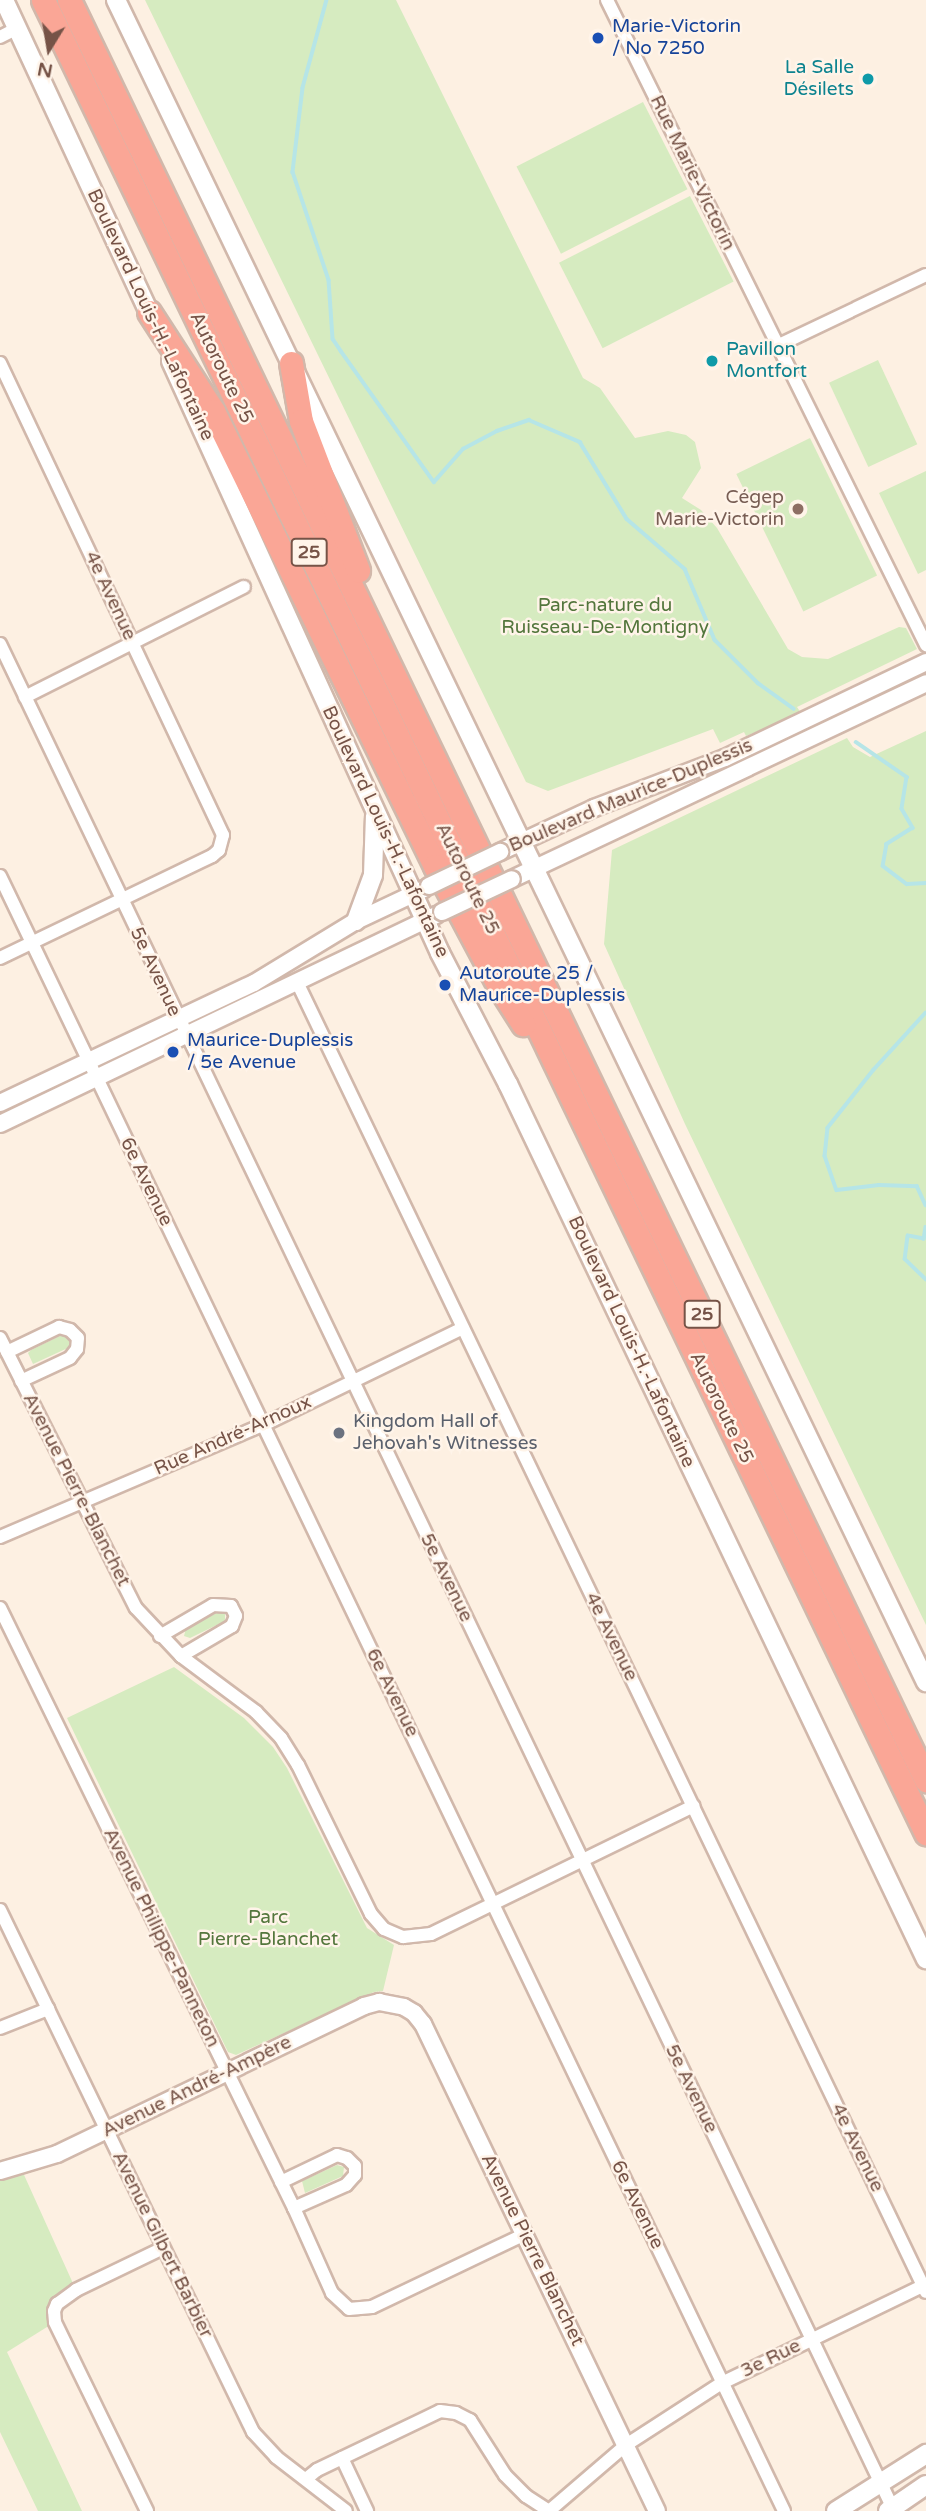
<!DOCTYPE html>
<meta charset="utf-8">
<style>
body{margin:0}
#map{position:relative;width:926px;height:2511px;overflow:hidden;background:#fdf0e2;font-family:"Varela Round",sans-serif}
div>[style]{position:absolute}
.green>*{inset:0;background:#d6ebc0;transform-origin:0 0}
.stream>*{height:3.5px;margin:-1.75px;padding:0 1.75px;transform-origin:1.75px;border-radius:1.75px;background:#b6e5e7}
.roads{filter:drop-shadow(2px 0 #d1b8ab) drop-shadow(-2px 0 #d1b8ab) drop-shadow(0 2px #d1b8ab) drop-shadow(0 -2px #d1b8ab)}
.minor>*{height:12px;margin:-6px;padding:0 6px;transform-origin:6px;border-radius:6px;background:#fff}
.tertiary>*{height:16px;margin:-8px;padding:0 8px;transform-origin:8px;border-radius:8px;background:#fff}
.secondary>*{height:18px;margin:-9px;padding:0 9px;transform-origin:9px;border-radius:9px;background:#fff}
.motorway>*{height:23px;margin:-11.5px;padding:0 11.5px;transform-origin:11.5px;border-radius:11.5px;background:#faa696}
.bridges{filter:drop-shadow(2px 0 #d1b8ab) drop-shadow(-2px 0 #d1b8ab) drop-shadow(0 2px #d1b8ab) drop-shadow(0 -2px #d1b8ab)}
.tertiary-bridge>*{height:16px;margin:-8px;padding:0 8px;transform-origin:8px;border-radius:8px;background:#fff}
.dots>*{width:19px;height:19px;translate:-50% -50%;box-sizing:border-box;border:4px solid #fff4e9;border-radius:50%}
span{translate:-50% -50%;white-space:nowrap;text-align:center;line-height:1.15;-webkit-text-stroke:5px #fff4e9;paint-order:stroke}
.shield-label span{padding:2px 5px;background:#fff4e9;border:2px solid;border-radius:5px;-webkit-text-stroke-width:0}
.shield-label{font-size:18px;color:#765347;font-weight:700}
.transit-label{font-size:19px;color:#164399}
.left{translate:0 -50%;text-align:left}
.culture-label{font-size:19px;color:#0d838f}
.right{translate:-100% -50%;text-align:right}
.street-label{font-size:19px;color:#765347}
.education-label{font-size:19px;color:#785e54}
.park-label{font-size:19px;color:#53763c}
.worship-label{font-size:19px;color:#5b616d}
.north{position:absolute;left:14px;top:14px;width:70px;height:70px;-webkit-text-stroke:5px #fff4e9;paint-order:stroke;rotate:191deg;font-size:19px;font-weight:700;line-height:28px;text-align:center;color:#765347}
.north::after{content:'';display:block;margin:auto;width:24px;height:32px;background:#765347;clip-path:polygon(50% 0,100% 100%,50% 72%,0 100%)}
</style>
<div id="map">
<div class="green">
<i style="clip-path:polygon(145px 0,396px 0,583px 378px,600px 388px,635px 438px,668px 431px,686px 435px,695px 442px,701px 468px,682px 498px,701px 510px,717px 528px,788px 649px,802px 657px,828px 659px,899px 627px,906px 628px,917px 649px,797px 707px,801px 713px,746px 736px,744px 732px,720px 743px,713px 729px,548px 791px,526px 782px)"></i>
<i style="left:643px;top:102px;width:98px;height:142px;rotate:63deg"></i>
<i style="left:690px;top:196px;width:96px;height:147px;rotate:63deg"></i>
<i style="left:878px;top:360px;width:93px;height:54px;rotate:65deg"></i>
<i style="left:810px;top:438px;width:153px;height:82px;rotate:64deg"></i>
<i style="clip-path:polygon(926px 471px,926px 570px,918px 574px,879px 493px)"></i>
<i style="clip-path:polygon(926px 731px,926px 1625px,685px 1124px,604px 944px,612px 850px,847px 738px,853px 747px,870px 757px)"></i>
<i style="clip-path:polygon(62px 1335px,69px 1338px,70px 1347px,33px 1364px,28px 1353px,31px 1350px)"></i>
<i style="clip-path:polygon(219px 1612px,225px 1613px,225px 1621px,190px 1638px,184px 1636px,186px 1628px)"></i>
<i style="clip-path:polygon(174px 1667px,244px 1718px,273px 1747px,287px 1768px,367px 1928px,394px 1945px,383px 1991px,374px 1992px,236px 2055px,228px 2052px,67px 1718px)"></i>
<i style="clip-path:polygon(337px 2165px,344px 2167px,343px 2176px,305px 2193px,302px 2181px)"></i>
<i style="clip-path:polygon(20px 2166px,76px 2290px,64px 2297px,55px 2322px,7px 2352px,82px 2511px,38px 2511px,0 2432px,0 2171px)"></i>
</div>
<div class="stream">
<i style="left:327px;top:0;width:91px;rotate:105.3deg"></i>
<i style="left:303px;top:88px;width:85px;rotate:96.8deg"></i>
<i style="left:293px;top:172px;width:114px;rotate:71.6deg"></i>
<i style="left:329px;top:280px;width:59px;rotate:86.1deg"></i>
<i style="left:333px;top:339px;width:14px;rotate:56deg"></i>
<i style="left:341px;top:351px;width:161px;rotate:54.6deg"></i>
<i style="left:434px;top:482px;width:44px;rotate:-48.7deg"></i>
<i style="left:463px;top:449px;width:38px;rotate:-28deg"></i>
<i style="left:497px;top:431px;width:34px;rotate:-19deg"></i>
<i style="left:529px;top:420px;width:56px;rotate:23.3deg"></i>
<i style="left:580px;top:442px;width:90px;rotate:58.6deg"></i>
<i style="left:627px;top:519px;width:77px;rotate:40.8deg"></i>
<i style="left:685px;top:569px;width:77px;rotate:67.1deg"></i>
<i style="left:715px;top:640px;width:61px;rotate:45deg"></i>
<i style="left:758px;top:683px;width:44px;rotate:35.8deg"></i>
<i style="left:856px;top:742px;width:62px;rotate:34.5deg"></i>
<i style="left:907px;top:777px;width:32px;rotate:99deg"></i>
<i style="left:902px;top:809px;width:22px;rotate:60deg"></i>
<i style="left:913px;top:828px;width:31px;rotate:148deg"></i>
<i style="left:887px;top:844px;width:22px;rotate:100deg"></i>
<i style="left:883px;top:866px;width:30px;rotate:37deg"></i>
<i style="left:907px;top:884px;width:19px;rotate:-3deg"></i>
<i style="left:926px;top:1013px;width:77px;rotate:132.4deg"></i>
<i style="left:874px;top:1070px;width:74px;rotate:128.4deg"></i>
<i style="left:828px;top:1128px;width:28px;rotate:96deg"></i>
<i style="left:825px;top:1156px;width:36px;rotate:71deg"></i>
<i style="left:837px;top:1190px;width:42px;rotate:-6.8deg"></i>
<i style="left:879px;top:1185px;width:38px;rotate:2deg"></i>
<i style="left:917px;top:1186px;width:21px;rotate:65deg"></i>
<i style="left:926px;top:1227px;width:12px;rotate:99deg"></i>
<i style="left:924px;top:1239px;width:16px;rotate:-169deg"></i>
<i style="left:908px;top:1236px;width:23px;rotate:97deg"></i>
<i style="left:905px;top:1259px;width:29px;rotate:44deg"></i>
</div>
<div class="roads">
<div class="minor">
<i style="left:607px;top:0;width:720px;rotate:63.68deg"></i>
<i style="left:0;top:37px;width:20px;rotate:-27deg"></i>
<i style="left:777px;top:346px;width:165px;rotate:-25.5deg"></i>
<i style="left:0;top:363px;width:522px;rotate:64.71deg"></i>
<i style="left:223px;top:835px;width:16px;rotate:105deg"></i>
<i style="left:219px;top:850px;width:9px;rotate:139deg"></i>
<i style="left:212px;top:856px;width:235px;rotate:154.3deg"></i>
<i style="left:0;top:644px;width:2070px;rotate:64.41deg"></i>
<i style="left:25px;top:697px;width:245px;rotate:-26.7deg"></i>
<i style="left:0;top:876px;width:1813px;rotate:64.38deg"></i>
<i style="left:297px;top:982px;width:1453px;rotate:64.35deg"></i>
<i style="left:0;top:1338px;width:302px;rotate:63.3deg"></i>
<i style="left:136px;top:1608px;width:66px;rotate:46.8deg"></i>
<i style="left:181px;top:1656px;width:94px;rotate:36.7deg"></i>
<i style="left:256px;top:1712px;width:36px;rotate:46deg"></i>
<i style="left:281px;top:1738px;width:32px;rotate:58deg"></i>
<i style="left:298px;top:1765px;width:166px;rotate:63.9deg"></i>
<i style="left:371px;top:1914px;width:20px;rotate:49deg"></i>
<i style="left:384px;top:1929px;width:21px;rotate:23deg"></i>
<i style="left:403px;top:1937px;width:28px;rotate:-6deg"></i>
<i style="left:431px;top:1934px;width:292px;rotate:-26deg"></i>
<i style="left:7px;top:1352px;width:58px;rotate:-25.7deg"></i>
<i style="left:59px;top:1327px;width:11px;rotate:15deg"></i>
<i style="left:70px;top:1330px;width:11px;rotate:45deg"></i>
<i style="left:78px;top:1338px;width:11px;rotate:95deg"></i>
<i style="left:77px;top:1349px;width:11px;rotate:128deg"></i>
<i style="left:70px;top:1358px;width:54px;rotate:154.9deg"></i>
<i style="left:0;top:1537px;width:286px;rotate:-23.1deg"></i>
<i style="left:263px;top:1425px;width:222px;rotate:-25.9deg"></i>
<i style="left:0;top:1608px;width:668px;rotate:63.9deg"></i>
<i style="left:294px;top:2208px;width:93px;rotate:65.9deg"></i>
<i style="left:332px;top:2293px;width:23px;rotate:43deg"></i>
<i style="left:349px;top:2309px;width:23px;rotate:-5deg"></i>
<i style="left:372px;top:2307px;width:170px;rotate:-25.5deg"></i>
<i style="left:160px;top:1636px;width:61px;rotate:-30.3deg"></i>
<i style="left:213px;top:1605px;width:18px;rotate:3deg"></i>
<i style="left:231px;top:1606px;width:11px;rotate:63deg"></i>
<i style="left:236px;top:1616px;width:11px;rotate:112deg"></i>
<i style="left:232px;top:1626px;width:59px;rotate:149.5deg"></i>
<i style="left:0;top:1910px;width:580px;rotate:64.14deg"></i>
<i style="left:253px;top:2432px;width:34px;rotate:47deg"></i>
<i style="left:276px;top:2457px;width:88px;rotate:37.6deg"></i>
<i style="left:0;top:2028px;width:52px;rotate:-21.6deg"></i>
<i style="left:281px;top:2182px;width:62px;rotate:-25.7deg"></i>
<i style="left:337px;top:2155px;width:10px;rotate:17deg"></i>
<i style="left:347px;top:2158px;width:11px;rotate:45deg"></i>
<i style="left:355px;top:2166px;width:9px;rotate:90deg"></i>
<i style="left:355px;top:2175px;width:13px;rotate:132deg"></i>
<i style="left:346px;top:2185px;width:57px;rotate:156.1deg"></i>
<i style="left:342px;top:2458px;width:59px;rotate:64.7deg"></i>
<i style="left:306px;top:2479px;width:14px;rotate:-39deg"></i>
<i style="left:317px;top:2470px;width:136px;rotate:-25.6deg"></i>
<i style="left:440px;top:2411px;width:16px;rotate:7deg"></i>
<i style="left:456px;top:2413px;width:16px;rotate:27deg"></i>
<i style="left:470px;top:2420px;width:65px;rotate:57.5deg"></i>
<i style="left:505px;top:2475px;width:30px;rotate:45deg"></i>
<i style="left:526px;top:2496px;width:27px;rotate:33deg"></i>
<i style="left:147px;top:2511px;width:210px;rotate:-116deg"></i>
<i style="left:55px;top:2322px;width:11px;rotate:-95deg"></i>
<i style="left:54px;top:2311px;width:8px;rotate:-67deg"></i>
<i style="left:57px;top:2304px;width:24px;rotate:-36deg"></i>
<i style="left:76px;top:2290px;width:97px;rotate:-25.8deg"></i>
<i style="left:549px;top:2511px;width:101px;rotate:-40.6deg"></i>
<i style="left:626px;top:2445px;width:114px;rotate:-32.9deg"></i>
<i style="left:722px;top:2383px;width:223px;rotate:-25.8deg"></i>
</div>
<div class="tertiary">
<i style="left:500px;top:852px;width:104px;rotate:-25.1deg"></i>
<i style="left:594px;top:808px;width:140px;rotate:-20.9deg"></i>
<i style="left:725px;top:758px;width:223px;rotate:-25.5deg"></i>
<i style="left:512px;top:879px;width:458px;rotate:-25.3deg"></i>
<i style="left:0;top:1103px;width:281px;rotate:-25.3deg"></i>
<i style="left:254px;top:983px;width:119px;rotate:-31.3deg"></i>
<i style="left:356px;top:921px;width:75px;rotate:-25.2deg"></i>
<i style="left:0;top:1124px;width:484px;rotate:-25.6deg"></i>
<i style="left:0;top:2171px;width:59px;rotate:-16.6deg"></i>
<i style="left:57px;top:2154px;width:341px;rotate:-25.7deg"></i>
<i style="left:364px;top:2006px;width:16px;rotate:-15deg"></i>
<i style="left:379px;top:2002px;width:25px;rotate:11deg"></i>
<i style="left:404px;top:2007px;width:12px;rotate:31deg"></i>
<i style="left:414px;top:2013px;width:14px;rotate:51deg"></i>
<i style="left:423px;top:2024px;width:540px;rotate:64.34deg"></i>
</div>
<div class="secondary">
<i style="left:4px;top:0;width:356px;rotate:65.1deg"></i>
<i style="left:116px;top:0;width:1867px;rotate:64.29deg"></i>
<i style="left:171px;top:361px;width:650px;rotate:65.56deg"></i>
<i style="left:440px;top:953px;width:148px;rotate:62.6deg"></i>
<i style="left:508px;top:1084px;width:970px;rotate:64.47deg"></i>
<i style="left:356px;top:921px;width:49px;rotate:-69.7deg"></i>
<i style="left:373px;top:875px;width:59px;rotate:-88.1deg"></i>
<i style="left:836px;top:2511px;width:107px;rotate:-32.3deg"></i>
<i style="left:888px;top:2511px;width:46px;rotate:-34.4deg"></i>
</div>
<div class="motorway">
<i style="left:43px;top:0;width:2035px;rotate:64.28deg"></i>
<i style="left:69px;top:0;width:1976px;rotate:64.29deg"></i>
<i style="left:149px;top:312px;width:118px;rotate:57.1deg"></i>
<i style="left:213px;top:411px;width:506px;rotate:63.99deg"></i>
<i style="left:435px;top:866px;width:138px;rotate:62deg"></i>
<i style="left:500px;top:988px;width:43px;rotate:57.4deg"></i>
<i style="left:291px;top:363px;width:59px;rotate:80.2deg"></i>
<i style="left:301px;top:421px;width:160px;rotate:69.1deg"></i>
</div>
</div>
<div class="bridges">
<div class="tertiary-bridge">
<i style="left:429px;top:886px;width:79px;rotate:-25.6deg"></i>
<i style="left:442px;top:912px;width:77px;rotate:-25.2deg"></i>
</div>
</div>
<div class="dots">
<i style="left:598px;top:38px;background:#1a4fb4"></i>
<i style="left:868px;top:79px;background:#0f9aa8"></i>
<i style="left:712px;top:361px;background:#0f9aa8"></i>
<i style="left:798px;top:509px;background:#8d6e63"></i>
<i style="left:445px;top:985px;background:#1a4fb4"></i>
<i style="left:173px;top:1052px;background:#1a4fb4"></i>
<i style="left:339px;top:1433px;background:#6b7280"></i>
</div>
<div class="shield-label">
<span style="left:309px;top:552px">25</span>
<span style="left:702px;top:1314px">25</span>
</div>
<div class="transit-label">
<span class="left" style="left:612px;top:38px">Marie-Victorin<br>/ No 7250</span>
<span class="left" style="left:459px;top:985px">Autoroute 25 /<br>Maurice-Duplessis</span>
<span class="left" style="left:187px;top:1052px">Maurice-Duplessis<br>/ 5e Avenue</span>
</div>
<div class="culture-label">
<span class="right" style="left:854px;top:79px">La Salle<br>Désilets</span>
<span class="left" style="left:726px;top:361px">Pavillon<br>Montfort</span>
</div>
<div class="street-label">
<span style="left:692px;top:173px;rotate:64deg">Rue Marie-Victorin</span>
<span style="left:150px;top:315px;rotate:65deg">Boulevard Louis-H.-Lafontaine</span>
<span style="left:221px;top:368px;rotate:64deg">Autoroute 25</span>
<span style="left:110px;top:596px;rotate:65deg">4e Avenue</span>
<span style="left:631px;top:796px;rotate:-23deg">Boulevard Maurice-Duplessis</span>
<span style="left:385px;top:832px;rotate:65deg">Boulevard Louis-H.-Lafontaine</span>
<span style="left:467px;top:879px;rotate:64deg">Autoroute 25</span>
<span style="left:155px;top:972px;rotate:65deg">5e Avenue</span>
<span style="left:146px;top:1182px;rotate:64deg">6e Avenue</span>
<span style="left:631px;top:1342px;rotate:65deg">Boulevard Louis-H.-Lafontaine</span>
<span style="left:721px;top:1408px;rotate:64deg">Autoroute 25</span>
<span style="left:233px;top:1436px;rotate:-24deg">Rue André-Arnoux</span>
<span style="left:76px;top:1490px;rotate:63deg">Avenue Pierre-Blanchet</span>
<span style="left:446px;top:1578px;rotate:64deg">5e Avenue</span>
<span style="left:611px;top:1637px;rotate:64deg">4e Avenue</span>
<span style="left:392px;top:1693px;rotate:64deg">6e Avenue</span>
<span style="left:161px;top:1938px;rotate:64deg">Avenue Philippe-Panneton</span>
<span style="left:197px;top:2087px;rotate:-26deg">Avenue André-Ampère</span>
<span style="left:691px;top:2089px;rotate:64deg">5e Avenue</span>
<span style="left:857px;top:2148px;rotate:64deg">4e Avenue</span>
<span style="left:637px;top:2205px;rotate:64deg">6e Avenue</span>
<span style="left:162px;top:2245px;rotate:64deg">Avenue Gilbert Barbier</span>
<span style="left:532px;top:2250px;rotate:64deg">Avenue Pierre Blanchet</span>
<span style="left:771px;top:2359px;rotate:-26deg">3e Rue</span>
</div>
<div class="education-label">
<span class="right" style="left:784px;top:509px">Cégep<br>Marie-Victorin</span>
</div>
<div class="park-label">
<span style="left:605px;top:617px">Parc-nature du<br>Ruisseau-De-Montigny</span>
<span style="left:268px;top:1929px">Parc<br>Pierre-Blanchet</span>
</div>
<div class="worship-label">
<span class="left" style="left:353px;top:1433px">Kingdom Hall of<br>Jehovah's Witnesses</span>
</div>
<div class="north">N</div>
</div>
